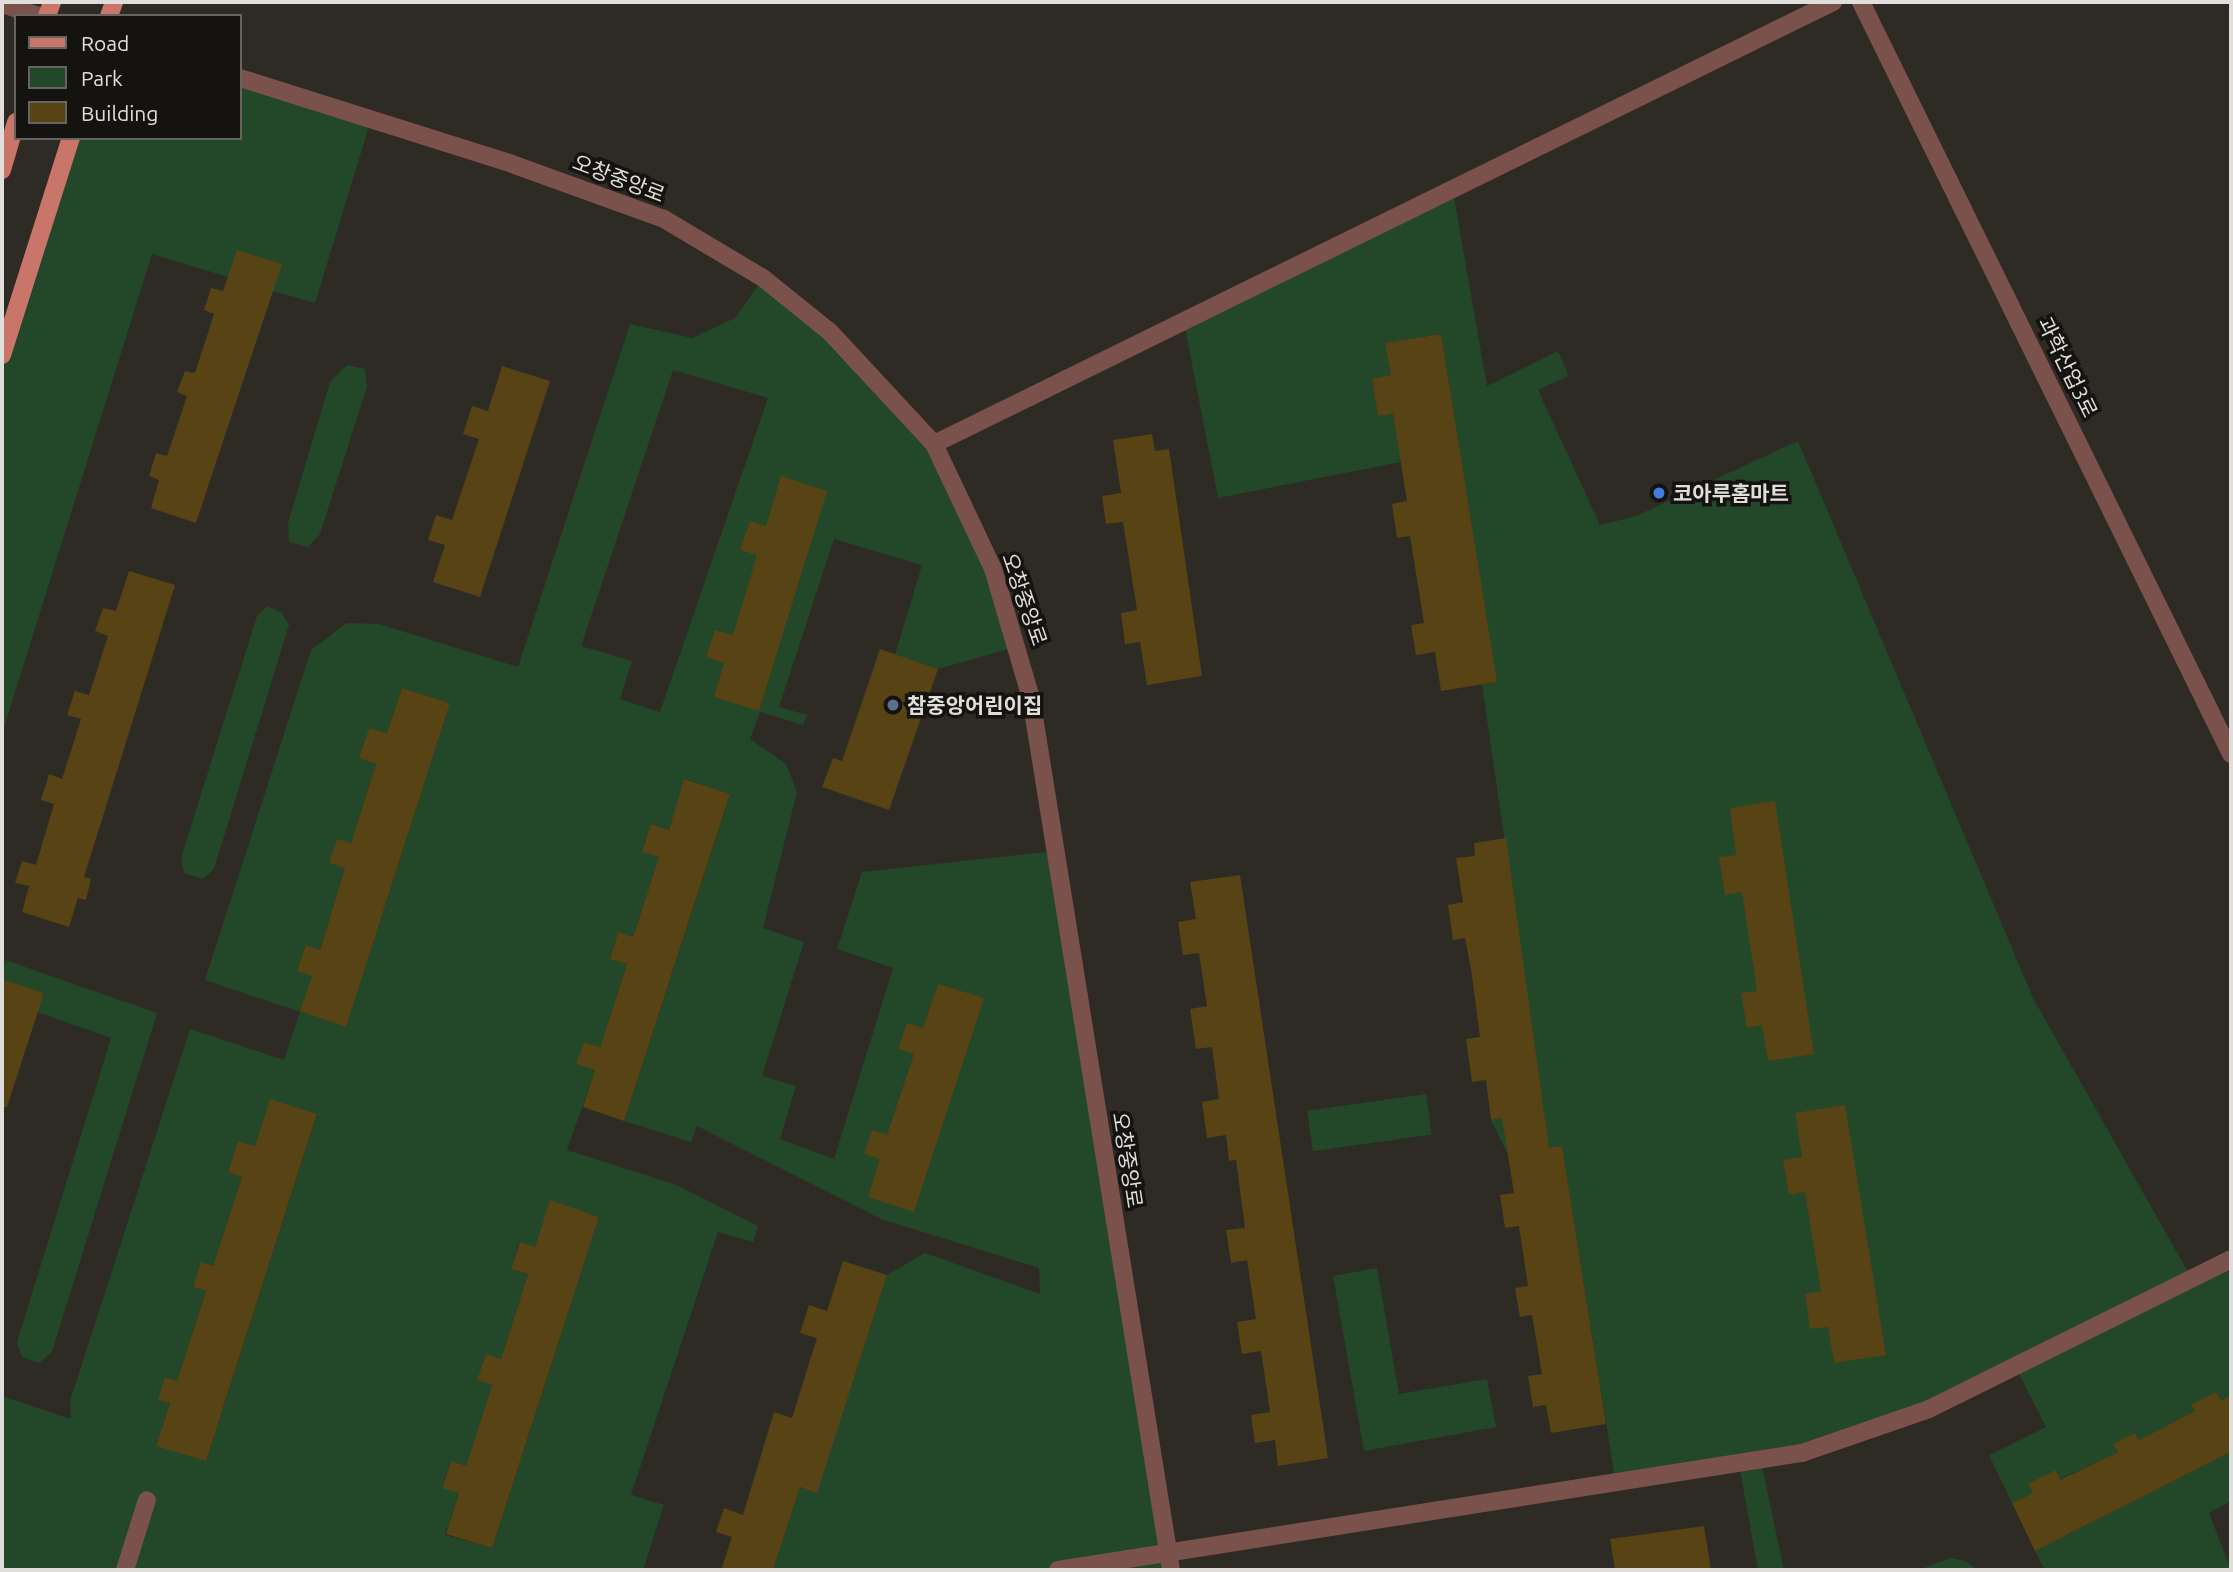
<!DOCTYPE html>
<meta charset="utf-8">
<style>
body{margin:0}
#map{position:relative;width:2233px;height:1572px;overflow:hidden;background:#2e2b24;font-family:Ubuntu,"Noto Sans KR",sans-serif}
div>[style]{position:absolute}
.green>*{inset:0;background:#224729;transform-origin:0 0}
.building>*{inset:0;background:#574314}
.minor>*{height:18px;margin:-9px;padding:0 9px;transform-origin:9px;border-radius:9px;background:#7b514c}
.major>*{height:18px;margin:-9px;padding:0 9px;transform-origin:9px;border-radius:9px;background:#ca756a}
.dots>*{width:19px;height:19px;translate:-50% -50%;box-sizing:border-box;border:4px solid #151310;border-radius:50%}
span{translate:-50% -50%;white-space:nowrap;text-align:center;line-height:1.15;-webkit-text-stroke:7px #151310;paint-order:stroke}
.street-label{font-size:21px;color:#e0deda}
.poi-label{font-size:21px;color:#e0deda;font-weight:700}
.left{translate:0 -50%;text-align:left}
.frame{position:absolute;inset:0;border:4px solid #e0deda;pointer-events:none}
.legend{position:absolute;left:14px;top:14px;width:228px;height:126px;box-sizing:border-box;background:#151310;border:2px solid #666461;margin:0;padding:9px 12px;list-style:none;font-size:21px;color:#e0deda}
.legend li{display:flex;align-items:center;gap:14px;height:35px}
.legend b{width:35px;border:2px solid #666461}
</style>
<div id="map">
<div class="green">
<i style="clip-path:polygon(240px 78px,371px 120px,315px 303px,273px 291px,237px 251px,228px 277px,152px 254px,2px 734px,2px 362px,71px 138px,240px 138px)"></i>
<i style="clip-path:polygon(1453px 192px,1487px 386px,1558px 351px,1569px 376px,1538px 390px,1600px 525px,1636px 516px,1798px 441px,2033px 998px,2192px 1279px,2231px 1259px,2231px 1395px,2221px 1401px,2216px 1392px,2192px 1406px,2195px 1411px,2139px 1440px,2135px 1433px,2118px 1452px,2060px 1479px,2056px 1471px,2029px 1485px,2033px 1493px,2012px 1503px,1989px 1455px,2046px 1427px,2016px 1368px,1929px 1409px,1761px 1461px,1784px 1570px,1758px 1570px,1739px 1465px,1616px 1485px,1562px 1147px,1508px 1155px,1491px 1120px,1544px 1112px,1482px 685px,1496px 682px,1441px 334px,1386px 343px,1391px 375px,1372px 379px,1378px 416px,1393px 414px,1401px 462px,1218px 498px,1184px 323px)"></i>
<i style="clip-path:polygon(evenodd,763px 278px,934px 444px,1019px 646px,938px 669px,895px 655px,922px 565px,834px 539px,779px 707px,807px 715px,803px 725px,760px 712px,750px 739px,786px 764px,797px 792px,763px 928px,804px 942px,762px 1076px,796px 1086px,780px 1139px,834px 1159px,893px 968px,837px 949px,862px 872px,1055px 851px,1171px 1570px,773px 1570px,800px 1487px,816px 1492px,887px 1275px,925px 1253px,1040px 1294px,1039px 1268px,881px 1219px,697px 1126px,691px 1142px,624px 1121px,730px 795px,685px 779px,669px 830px,651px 824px,642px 851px,659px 857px,633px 937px,618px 932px,610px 958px,627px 964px,600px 1047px,584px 1042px,577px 1064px,595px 1070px,567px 1150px,677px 1185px,758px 1226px,753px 1242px,718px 1232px,631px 1495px,664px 1505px,643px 1570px,2px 1570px,2px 1396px,71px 1419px,70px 1401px,190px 1029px,284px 1060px,300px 1012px,205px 980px,311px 650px,347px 623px,379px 624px,518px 667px,630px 324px,692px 338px,735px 318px,763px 278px,673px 370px,768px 398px,660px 712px,620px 699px,632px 661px,581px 646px,673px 370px,763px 278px,402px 688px,450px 703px,346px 1026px,301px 1011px,312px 976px,298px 971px,306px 946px,320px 950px,345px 868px,329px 863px,351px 843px,376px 764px,359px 758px,369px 728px,387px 733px,402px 688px,763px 278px,317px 1115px,206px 1461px,156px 1445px,170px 1403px,159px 1400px,177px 1381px,206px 1291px,193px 1287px,201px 1263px,213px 1266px,242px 1177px,228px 1172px,238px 1141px,255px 1146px,317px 1115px,763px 278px,550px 1201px,599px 1217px,492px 1548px,445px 1535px,459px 1493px,442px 1487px,450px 1462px,466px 1466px,492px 1385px,477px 1380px,486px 1355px,501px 1359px,528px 1274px,511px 1269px,519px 1243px,535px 1247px,550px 1201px)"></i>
<i style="clip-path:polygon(347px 365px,365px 369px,367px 387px,320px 534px,308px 547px,289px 542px,288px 523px,330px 382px)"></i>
<i style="clip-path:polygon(267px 606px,281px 612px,289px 625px,214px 869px,203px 879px,184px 873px,181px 858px,257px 616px)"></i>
<i style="clip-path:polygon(5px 960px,157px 1013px,52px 1352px,39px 1363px,22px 1357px,17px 1342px,111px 1038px,37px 1012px,44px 993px,2px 979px)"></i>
<i style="left:1426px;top:1094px;width:41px;height:120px;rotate:82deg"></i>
<i style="clip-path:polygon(1377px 1268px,1399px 1394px,1487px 1379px,1496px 1427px,1364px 1451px,1333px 1276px)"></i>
<i style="clip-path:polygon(2231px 1452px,2231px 1501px,2209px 1513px,2231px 1570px,2045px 1570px,2035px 1551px)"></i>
<i style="clip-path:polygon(1950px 1558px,1966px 1561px,1977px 1570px,1919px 1570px)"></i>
</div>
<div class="building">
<i style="clip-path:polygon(237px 250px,282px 264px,196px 523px,151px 508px,159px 480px,149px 476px,156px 453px,167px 456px,187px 396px,177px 392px,185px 371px,195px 373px,214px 314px,204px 310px,211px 288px,223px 291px)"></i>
<i style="clip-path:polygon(1441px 334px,1497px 682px,1441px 691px,1435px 652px,1416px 655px,1411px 625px,1424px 623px,1410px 536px,1397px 538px,1392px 504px,1407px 501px,1393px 414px,1378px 416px,1372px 379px,1391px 375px,1385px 343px)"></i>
<i style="clip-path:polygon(502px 366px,550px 381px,480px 597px,433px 582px,445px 545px,428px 540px,436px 515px,452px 520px,479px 439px,463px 434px,472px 406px,488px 411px)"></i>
<i style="clip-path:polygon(1152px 434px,1155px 451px,1169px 449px,1202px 676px,1147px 685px,1140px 642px,1125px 644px,1121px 613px,1137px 610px,1123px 522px,1106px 524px,1102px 496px,1121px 493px,1113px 440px)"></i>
<i style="clip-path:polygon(781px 476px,827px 491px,759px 711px,714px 697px,724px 663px,706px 657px,715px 630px,733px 635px,757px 555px,740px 550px,750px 521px,766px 526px)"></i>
<i style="clip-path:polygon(129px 571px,175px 585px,84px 877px,91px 879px,86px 900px,78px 898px,69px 927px,22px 912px,29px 886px,15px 883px,22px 861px,36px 865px,54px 804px,41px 800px,49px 774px,62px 779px,81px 719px,67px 715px,75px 691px,89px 695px,108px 636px,95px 631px,103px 608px,116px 611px)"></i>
<i style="clip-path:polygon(880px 649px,938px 669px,889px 810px,822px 787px,833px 758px,842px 761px)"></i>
<i style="clip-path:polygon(402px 688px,450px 703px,346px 1027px,300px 1011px,312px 976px,297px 971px,306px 945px,320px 950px,345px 868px,329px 863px,337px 839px,351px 843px,376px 764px,359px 758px,369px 728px,387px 733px)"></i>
<i style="clip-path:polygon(684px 779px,730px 794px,624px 1121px,583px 1107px,595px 1070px,576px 1064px,584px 1042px,600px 1047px,627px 964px,610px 959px,618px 932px,633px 937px,659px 857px,642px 852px,651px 824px,669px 830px)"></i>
<i style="clip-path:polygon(1775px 801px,1814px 1054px,1768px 1061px,1762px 1025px,1747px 1028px,1741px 993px,1757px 991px,1742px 892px,1725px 895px,1719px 857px,1736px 855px,1730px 808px)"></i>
<i style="clip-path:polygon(1506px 838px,1549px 1148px,1562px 1146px,1606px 1424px,1551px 1433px,1546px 1405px,1533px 1407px,1528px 1376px,1542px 1374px,1532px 1315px,1520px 1317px,1515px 1288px,1528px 1286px,1519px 1226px,1505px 1228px,1500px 1195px,1514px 1193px,1502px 1118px,1491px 1120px,1486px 1080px,1472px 1082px,1466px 1039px,1480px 1037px,1471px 969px,1465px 938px,1453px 940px,1448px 905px,1463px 902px,1456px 858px,1475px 856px,1474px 843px)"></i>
<i style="clip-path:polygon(1240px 875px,1328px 1458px,1278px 1466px,1275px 1440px,1255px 1443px,1251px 1415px,1270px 1412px,1261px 1351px,1242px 1354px,1237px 1322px,1256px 1319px,1247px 1260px,1231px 1263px,1226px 1230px,1245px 1228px,1236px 1160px,1229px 1161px,1226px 1135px,1207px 1138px,1202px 1102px,1219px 1099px,1212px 1047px,1196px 1049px,1190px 1009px,1207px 1006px,1199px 953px,1183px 955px,1178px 922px,1196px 919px,1190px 882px)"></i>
<i style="clip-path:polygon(2px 979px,44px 993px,7px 1107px,2px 1107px)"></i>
<i style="clip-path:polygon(938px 984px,984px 998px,914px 1212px,868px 1197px,880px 1159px,864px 1154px,872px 1130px,887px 1135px,914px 1054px,898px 1049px,907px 1023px,923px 1028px)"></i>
<i style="clip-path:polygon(270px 1099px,317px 1114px,206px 1461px,156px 1446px,170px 1403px,158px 1400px,165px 1377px,177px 1381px,206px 1291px,193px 1287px,201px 1262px,213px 1266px,242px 1177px,228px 1172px,238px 1141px,255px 1146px)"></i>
<i style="clip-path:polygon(1845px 1105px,1886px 1355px,1834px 1363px,1828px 1327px,1810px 1329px,1805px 1294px,1821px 1291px,1805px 1192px,1789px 1195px,1783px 1160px,1802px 1157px,1795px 1113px)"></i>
<i style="clip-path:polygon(550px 1200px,599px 1217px,492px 1548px,446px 1534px,459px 1493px,442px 1488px,451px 1461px,466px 1466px,492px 1385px,477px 1380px,486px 1354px,501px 1359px,528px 1274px,511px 1269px,520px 1242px,535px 1247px)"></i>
<i style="clip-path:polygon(843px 1261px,887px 1275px,817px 1493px,800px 1487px,773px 1570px,721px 1570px,732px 1537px,716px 1532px,724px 1508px,743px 1515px,774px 1412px,792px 1418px,817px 1338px,800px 1333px,809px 1305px,827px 1311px)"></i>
<i style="clip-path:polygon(2216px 1392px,2221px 1401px,2231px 1395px,2231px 1452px,2035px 1551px,2012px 1503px,2033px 1493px,2028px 1484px,2056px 1470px,2060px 1480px,2118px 1452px,2113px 1444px,2135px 1433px,2139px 1440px,2195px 1411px,2191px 1405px)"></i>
<i style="clip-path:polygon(1704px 1526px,1711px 1570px,1615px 1570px,1610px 1539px)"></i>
</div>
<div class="minor">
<i style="left:1861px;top:2px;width:838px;rotate:63.8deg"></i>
<i style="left:2px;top:4px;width:38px;rotate:18deg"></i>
<i style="left:240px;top:78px;width:285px;rotate:17.5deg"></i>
<i style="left:512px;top:164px;width:162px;rotate:19.9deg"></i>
<i style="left:664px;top:219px;width:115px;rotate:30.8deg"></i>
<i style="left:763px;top:278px;width:86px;rotate:38.9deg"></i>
<i style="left:830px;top:332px;width:153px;rotate:47.1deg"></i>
<i style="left:934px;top:444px;width:138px;rotate:64.7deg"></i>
<i style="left:993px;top:569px;width:134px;rotate:73.6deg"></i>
<i style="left:1031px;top:698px;width:883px;rotate:80.88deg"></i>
<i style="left:934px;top:444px;width:1002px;rotate:-26.18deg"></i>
<i style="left:125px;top:1570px;width:73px;rotate:-72.6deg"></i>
<i style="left:1058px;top:1570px;width:753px;rotate:-8.94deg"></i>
<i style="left:1802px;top:1453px;width:134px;rotate:-19.1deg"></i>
<i style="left:1929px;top:1409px;width:337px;rotate:-26.4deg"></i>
</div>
<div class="major">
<i style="left:47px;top:16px;width:15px;rotate:-70deg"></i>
<i style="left:109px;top:16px;width:15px;rotate:-70deg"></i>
<i style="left:2px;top:170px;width:50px;rotate:-73.7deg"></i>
<i style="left:2px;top:355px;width:228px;rotate:-72.4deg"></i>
</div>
<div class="dots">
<i style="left:1659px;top:493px;background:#3f7fe0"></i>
<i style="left:893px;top:705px;background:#5c6f8a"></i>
</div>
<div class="street-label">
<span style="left:619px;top:178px;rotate:21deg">오창중앙로</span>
<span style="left:2068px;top:367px;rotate:64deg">과학산업3로</span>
<span style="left:1025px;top:599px;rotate:71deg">오창중앙로</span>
<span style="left:1128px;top:1160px;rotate:81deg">오창중앙로</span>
</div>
<div class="poi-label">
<span class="left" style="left:1673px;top:493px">코아루홈마트</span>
<span class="left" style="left:907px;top:705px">참중앙어린이집</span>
</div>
<div class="frame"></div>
<ul class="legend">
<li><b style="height:9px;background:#ca756a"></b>Road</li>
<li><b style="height:19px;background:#224729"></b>Park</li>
<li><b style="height:19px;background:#574314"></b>Building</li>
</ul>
</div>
